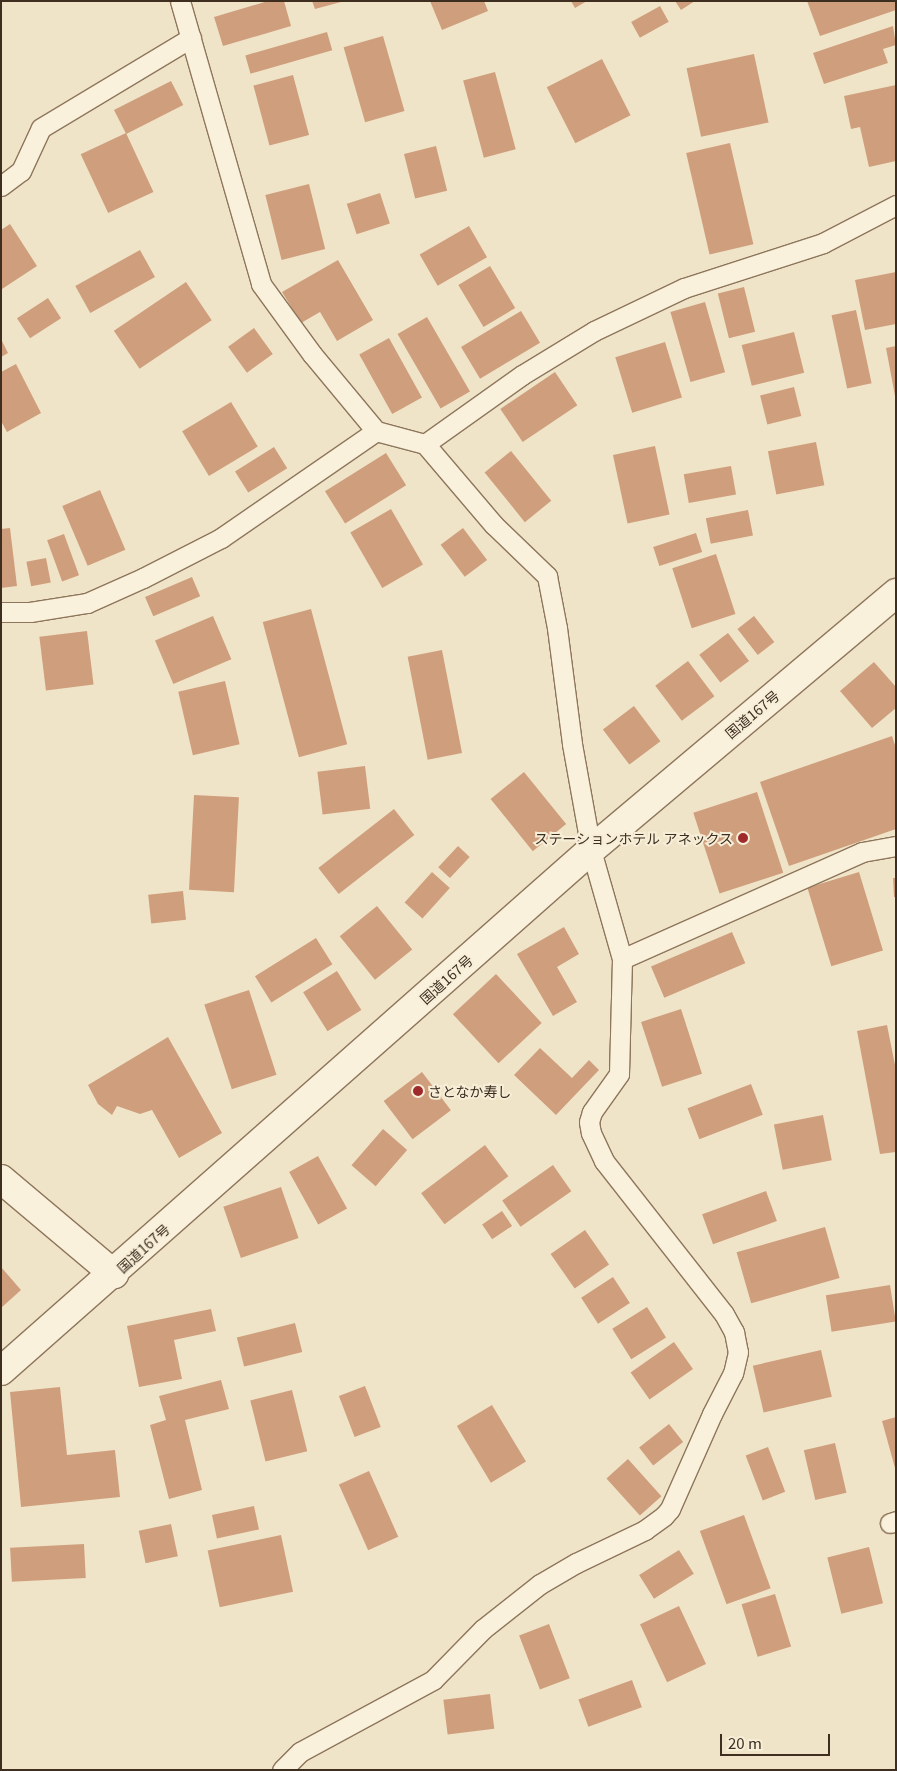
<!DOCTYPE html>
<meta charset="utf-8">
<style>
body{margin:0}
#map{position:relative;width:897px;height:1771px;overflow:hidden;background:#f0e4c8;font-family:Georgia,"Noto Sans JP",serif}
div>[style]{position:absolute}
.building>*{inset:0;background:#cf9f7d;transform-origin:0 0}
.roads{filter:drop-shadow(1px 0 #8d765c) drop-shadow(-1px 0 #8d765c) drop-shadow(0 1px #8d765c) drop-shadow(0 -1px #8d765c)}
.service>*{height:19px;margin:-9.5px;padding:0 9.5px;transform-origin:9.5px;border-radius:9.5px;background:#faf1dc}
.minor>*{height:28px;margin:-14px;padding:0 14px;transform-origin:14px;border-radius:14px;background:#faf1dc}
.tertiary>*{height:28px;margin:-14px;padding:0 14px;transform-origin:14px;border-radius:14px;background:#faf1dc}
.dots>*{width:14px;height:14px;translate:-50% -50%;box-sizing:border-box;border:2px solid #f7eed8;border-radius:50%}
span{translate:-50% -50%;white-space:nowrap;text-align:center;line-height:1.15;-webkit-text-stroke:4px #f7eed8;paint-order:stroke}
.street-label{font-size:14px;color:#3d2e20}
.poi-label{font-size:14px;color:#3d2e20}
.right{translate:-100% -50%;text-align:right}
.left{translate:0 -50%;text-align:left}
.frame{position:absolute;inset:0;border:2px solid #3d2e20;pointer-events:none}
.scale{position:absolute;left:720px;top:1734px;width:110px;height:22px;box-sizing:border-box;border:2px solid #3d2e20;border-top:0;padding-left:6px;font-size:15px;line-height:18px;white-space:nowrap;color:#3d2e20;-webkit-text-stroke:4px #f7eed8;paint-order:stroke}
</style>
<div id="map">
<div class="building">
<i style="clip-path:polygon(268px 1px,284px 1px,291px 26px,223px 46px,214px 17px)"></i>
<i style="clip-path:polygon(312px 1px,341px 1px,341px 2px,315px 9px)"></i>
<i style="clip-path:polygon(430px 1px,484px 1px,488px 11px,442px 30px)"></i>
<i style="clip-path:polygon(571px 1px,587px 1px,575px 8px)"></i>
<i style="clip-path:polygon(675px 1px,695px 1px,681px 10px)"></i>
<i style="clip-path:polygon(807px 1px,896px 1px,896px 10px,820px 36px)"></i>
<i style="left:660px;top:6px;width:18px;height:33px;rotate:61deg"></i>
<i style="clip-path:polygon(893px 26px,896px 45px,883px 49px,888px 63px,824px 84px,813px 53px)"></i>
<i style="left:327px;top:32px;width:19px;height:85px;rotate:74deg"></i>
<i style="left:383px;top:36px;width:78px;height:41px;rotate:74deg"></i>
<i style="left:754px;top:54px;width:70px;height:69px;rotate:78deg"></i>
<i style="left:602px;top:59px;width:63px;height:62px;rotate:63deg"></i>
<i style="left:495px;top:72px;width:80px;height:33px;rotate:75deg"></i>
<i style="left:293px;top:75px;width:62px;height:41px;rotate:75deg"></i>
<i style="left:171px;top:81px;width:27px;height:64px;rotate:63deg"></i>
<i style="clip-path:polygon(896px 85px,896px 161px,869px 167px,860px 127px,851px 129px,844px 96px)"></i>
<i style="left:126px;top:133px;width:65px;height:50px;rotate:65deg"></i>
<i style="left:730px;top:143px;width:104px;height:45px;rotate:77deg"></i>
<i style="left:436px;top:146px;width:46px;height:33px;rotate:76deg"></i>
<i style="left:309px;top:184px;width:67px;height:45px;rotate:76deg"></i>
<i style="left:380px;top:193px;width:32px;height:35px;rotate:72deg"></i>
<i style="clip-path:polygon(10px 224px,37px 266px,2px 289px,1px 230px)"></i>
<i style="left:469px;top:226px;width:36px;height:57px;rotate:60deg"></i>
<i style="left:140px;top:250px;width:31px;height:74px;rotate:61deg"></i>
<i style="clip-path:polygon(338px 260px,373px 320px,337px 341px,320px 312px,301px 323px,282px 292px)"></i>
<i style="left:490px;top:266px;width:49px;height:37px;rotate:59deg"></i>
<i style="clip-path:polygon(896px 272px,896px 324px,865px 330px,855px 280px)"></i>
<i style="left:186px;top:282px;width:46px;height:87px;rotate:56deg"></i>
<i style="left:744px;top:287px;width:46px;height:27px;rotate:76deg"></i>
<i style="left:48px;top:298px;width:24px;height:37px;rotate:57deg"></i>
<i style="left:705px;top:302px;width:73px;height:36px;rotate:74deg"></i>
<i style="left:856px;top:310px;width:75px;height:25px;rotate:78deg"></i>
<i style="left:521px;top:311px;width:37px;height:70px;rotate:59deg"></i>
<i style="left:427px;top:317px;width:86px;height:34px;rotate:60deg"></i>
<i style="left:254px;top:328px;width:32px;height:32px;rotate:54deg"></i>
<i style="left:794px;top:332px;width:42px;height:54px;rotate:76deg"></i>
<i style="left:389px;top:338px;width:68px;height:34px;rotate:61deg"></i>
<i style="clip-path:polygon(1px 339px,8px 353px,1px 357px)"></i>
<i style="left:665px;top:342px;width:58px;height:52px;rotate:73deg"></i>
<i style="clip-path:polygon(896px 346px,896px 396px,895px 396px,886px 348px)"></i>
<i style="clip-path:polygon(16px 364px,41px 413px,7px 432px,1px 421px,1px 372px)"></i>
<i style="left:555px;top:372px;width:40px;height:66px;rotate:56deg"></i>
<i style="left:794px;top:387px;width:30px;height:35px;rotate:76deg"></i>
<i style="left:231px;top:402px;width:52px;height:57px;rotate:59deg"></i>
<i style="left:816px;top:442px;width:44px;height:49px;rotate:79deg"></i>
<i style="left:655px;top:446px;width:70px;height:43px;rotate:78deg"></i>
<i style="left:274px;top:447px;width:25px;height:46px;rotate:58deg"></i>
<i style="left:511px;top:451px;width:64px;height:34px;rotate:51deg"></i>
<i style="left:386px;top:453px;width:38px;height:72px;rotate:58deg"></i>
<i style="left:731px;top:466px;width:29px;height:48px;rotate:80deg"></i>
<i style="left:100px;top:490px;width:65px;height:41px;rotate:67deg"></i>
<i style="left:391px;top:509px;width:64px;height:47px;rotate:60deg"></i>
<i style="left:748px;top:510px;width:26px;height:43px;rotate:79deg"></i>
<i style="clip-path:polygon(10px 528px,17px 586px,1px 588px,1px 529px)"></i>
<i style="left:463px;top:528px;width:40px;height:28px;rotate:53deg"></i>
<i style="left:696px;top:533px;width:20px;height:45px;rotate:72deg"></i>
<i style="left:64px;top:534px;width:44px;height:18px;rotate:70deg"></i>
<i style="left:716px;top:554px;width:63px;height:46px;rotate:72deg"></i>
<i style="left:46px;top:558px;width:25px;height:20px;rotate:79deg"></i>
<i style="left:192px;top:577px;width:21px;height:51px;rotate:67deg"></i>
<i style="left:311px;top:609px;width:140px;height:50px;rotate:75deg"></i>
<i style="left:213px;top:616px;width:47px;height:63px;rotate:67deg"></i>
<i style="left:754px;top:616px;width:33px;height:21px;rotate:52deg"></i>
<i style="left:87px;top:631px;width:54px;height:48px;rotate:83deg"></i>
<i style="left:728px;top:633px;width:35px;height:36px;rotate:53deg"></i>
<i style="left:442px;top:650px;width:105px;height:35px;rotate:79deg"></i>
<i style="left:688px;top:661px;width:44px;height:41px;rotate:53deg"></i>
<i style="clip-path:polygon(874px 662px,896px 687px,896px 708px,872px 728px,840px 691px)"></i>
<i style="left:225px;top:681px;width:65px;height:48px;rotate:77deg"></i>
<i style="left:634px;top:706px;width:44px;height:39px;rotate:53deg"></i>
<i style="clip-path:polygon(892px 736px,896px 748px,896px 829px,789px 866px,760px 782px)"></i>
<i style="left:365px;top:766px;width:43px;height:48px;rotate:83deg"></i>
<i style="left:524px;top:772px;width:67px;height:43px;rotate:51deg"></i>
<i style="left:757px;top:792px;width:85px;height:67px;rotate:72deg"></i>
<i style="left:194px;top:795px;width:45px;height:95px;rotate:3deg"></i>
<i style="left:394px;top:809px;width:33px;height:96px;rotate:52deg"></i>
<i style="left:458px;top:846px;width:16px;height:29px;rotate:43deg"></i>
<i style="left:432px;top:872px;width:24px;height:41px;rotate:42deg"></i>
<i style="left:859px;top:872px;width:82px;height:54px;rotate:73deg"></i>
<i style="clip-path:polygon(893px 878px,896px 878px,896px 897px,894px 897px)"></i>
<i style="left:183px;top:891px;width:29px;height:35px;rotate:84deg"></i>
<i style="left:377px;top:906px;width:56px;height:48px;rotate:51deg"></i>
<i style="clip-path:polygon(564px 927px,579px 954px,557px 967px,577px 1002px,553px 1016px,517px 954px)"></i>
<i style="left:732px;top:932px;width:34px;height:88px;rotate:67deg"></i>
<i style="left:316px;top:938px;width:31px;height:72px;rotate:58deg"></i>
<i style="left:337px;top:971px;width:46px;height:40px;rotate:58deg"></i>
<i style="left:496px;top:974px;width:67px;height:59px;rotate:47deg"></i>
<i style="left:249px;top:990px;width:89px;height:47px;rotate:72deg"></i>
<i style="left:681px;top:1009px;width:68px;height:42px;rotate:72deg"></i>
<i style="clip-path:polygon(887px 1025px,896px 1070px,896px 1152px,880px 1154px,857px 1031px)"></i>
<i style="clip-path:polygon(168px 1037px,222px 1133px,179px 1158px,152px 1110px,140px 1114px,117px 1106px,112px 1115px,98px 1104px,88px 1085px)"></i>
<i style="clip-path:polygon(540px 1048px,572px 1078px,589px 1060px,599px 1070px,556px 1115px,514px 1075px)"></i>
<i style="left:422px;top:1072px;width:48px;height:48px;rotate:53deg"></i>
<i style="left:751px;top:1084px;width:33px;height:68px;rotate:69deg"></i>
<i style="left:823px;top:1115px;width:46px;height:50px;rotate:79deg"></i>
<i style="left:383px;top:1129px;width:32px;height:48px;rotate:41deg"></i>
<i style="left:485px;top:1145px;width:39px;height:80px;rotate:53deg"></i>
<i style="left:318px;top:1156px;width:60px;height:33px;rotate:61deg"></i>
<i style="left:553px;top:1165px;width:32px;height:62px;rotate:55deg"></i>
<i style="left:281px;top:1187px;width:54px;height:61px;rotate:71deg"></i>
<i style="left:766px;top:1191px;width:32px;height:68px;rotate:70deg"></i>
<i style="left:502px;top:1211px;width:18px;height:24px;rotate:56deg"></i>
<i style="left:825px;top:1227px;width:53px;height:92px;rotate:74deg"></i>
<i style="left:585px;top:1230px;width:42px;height:42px;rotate:55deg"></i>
<i style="clip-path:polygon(1px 1267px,21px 1290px,1px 1308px)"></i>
<i style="left:613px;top:1277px;width:31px;height:38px;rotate:57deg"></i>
<i style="left:890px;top:1285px;width:37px;height:65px;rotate:81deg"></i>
<i style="left:647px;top:1307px;width:36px;height:41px;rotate:58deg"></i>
<i style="clip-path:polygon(211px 1309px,216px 1331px,174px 1340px,182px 1379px,139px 1387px,127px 1326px)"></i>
<i style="left:295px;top:1323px;width:30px;height:60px;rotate:76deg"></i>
<i style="left:674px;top:1342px;width:33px;height:53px;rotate:55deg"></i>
<i style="left:821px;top:1350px;width:48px;height:70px;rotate:77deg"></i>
<i style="clip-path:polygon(221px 1380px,229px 1409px,185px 1420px,202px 1490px,169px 1499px,150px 1425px,166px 1420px,159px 1396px)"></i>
<i style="left:365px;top:1386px;width:44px;height:28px;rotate:69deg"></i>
<i style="clip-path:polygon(60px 1387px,67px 1455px,115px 1450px,120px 1497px,21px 1507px,10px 1392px)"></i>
<i style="left:292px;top:1390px;width:63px;height:43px;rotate:76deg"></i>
<i style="left:492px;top:1405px;width:66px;height:41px;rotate:59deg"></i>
<i style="clip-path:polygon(896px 1417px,896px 1468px,895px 1468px,882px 1421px)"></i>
<i style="left:669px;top:1424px;width:23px;height:38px;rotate:52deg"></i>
<i style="left:835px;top:1443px;width:51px;height:32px;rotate:77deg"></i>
<i style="left:768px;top:1447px;width:48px;height:24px;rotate:69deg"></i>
<i style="left:628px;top:1459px;width:50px;height:29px;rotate:48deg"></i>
<i style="left:369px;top:1471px;width:72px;height:33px;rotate:66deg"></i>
<i style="left:254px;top:1506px;width:24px;height:43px;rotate:78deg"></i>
<i style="left:744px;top:1515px;width:78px;height:47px;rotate:70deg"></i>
<i style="left:171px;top:1524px;width:33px;height:33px;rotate:78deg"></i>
<i style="left:281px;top:1535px;width:58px;height:75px;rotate:78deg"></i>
<i style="left:84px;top:1544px;width:34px;height:74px;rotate:87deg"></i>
<i style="left:869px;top:1547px;width:58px;height:43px;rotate:76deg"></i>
<i style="left:679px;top:1550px;width:28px;height:47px;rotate:58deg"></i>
<i style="left:775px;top:1594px;width:55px;height:35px;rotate:73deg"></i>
<i style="left:679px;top:1606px;width:64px;height:43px;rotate:65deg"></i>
<i style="left:549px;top:1624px;width:58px;height:32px;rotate:69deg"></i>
<i style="left:632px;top:1680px;width:29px;height:57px;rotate:70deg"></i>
<i style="left:490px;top:1694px;width:35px;height:47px;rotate:83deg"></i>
</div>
<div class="roads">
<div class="service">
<i style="left:180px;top:1px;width:294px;rotate:74deg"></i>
<i style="left:261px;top:284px;width:87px;rotate:53.9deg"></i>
<i style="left:312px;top:354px;width:100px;rotate:50.3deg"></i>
<i style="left:376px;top:431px;width:51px;rotate:14.9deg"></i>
<i style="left:425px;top:444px;width:106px;rotate:49.6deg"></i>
<i style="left:494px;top:525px;width:74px;rotate:43.9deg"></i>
<i style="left:547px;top:576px;width:53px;rotate:79.1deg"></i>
<i style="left:557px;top:628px;width:117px;rotate:82.6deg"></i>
<i style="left:572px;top:744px;width:108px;rotate:79.8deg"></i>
<i style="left:591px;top:850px;width:113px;rotate:74.1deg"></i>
<i style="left:622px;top:959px;width:115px;rotate:91.5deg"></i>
<i style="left:619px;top:1074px;width:47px;rotate:125.4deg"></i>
<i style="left:592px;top:1112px;width:10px;rotate:107deg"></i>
<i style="left:589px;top:1122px;width:11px;rotate:80deg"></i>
<i style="left:591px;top:1133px;width:31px;rotate:65deg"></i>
<i style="left:604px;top:1161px;width:194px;rotate:51.9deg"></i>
<i style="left:724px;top:1314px;width:21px;rotate:61deg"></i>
<i style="left:734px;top:1332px;width:20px;rotate:79deg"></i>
<i style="left:738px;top:1352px;width:22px;rotate:103deg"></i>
<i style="left:733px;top:1373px;width:46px;rotate:117.1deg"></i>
<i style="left:712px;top:1414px;width:104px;rotate:113.9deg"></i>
<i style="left:670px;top:1509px;width:9px;rotate:131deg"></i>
<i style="left:664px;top:1516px;width:24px;rotate:144deg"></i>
<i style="left:645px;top:1530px;width:76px;rotate:154.4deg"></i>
<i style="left:576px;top:1563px;width:42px;rotate:149.7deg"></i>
<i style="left:540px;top:1584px;width:73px;rotate:141.7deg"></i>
<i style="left:483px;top:1629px;width:71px;rotate:134.4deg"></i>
<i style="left:433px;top:1680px;width:151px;rotate:151.6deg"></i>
<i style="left:300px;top:1752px;width:25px;rotate:135deg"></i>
<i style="left:1px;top:186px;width:25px;rotate:-37deg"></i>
<i style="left:21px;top:171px;width:47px;rotate:-65.1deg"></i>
<i style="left:41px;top:128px;width:175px;rotate:-31deg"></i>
<i style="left:425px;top:444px;width:119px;rotate:-35.4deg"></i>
<i style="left:522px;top:375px;width:84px;rotate:-31.4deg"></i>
<i style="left:594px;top:331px;width:100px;rotate:-25.5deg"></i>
<i style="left:684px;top:288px;width:146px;rotate:-17.9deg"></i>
<i style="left:823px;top:243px;width:82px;rotate:-27.5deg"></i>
<i style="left:1px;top:612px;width:29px"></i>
<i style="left:30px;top:612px;width:58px;rotate:-9deg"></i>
<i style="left:87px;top:603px;width:61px;rotate:-24.1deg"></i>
<i style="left:143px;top:578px;width:88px;rotate:-27.1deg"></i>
<i style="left:221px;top:538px;width:188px;rotate:-34.6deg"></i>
<i style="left:622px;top:959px;width:263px;rotate:-24deg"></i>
<i style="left:862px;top:852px;width:35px;rotate:-10deg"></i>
<i style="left:890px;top:1523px;width:6px;rotate:-18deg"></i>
</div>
<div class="minor">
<i style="left:1px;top:1179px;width:148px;rotate:40.1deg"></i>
</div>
<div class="tertiary">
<i style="left:1px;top:1371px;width:787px;rotate:-41.45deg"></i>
<i style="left:591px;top:850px;width:399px;rotate:-40.1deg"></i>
</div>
</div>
<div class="dots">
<i style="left:743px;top:838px;background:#9e2a2b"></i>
<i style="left:418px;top:1091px;background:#9e2a2b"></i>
</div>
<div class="street-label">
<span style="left:752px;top:714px;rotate:-40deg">国道167号</span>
<span style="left:446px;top:979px;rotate:-42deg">国道167号</span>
<span style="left:143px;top:1248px;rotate:-42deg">国道167号</span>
</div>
<div class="poi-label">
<span class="right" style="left:733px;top:838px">ステーションホテル アネックス</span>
<span class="left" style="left:428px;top:1091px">さとなか寿し</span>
</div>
<div class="frame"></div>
<div class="scale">20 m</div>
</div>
